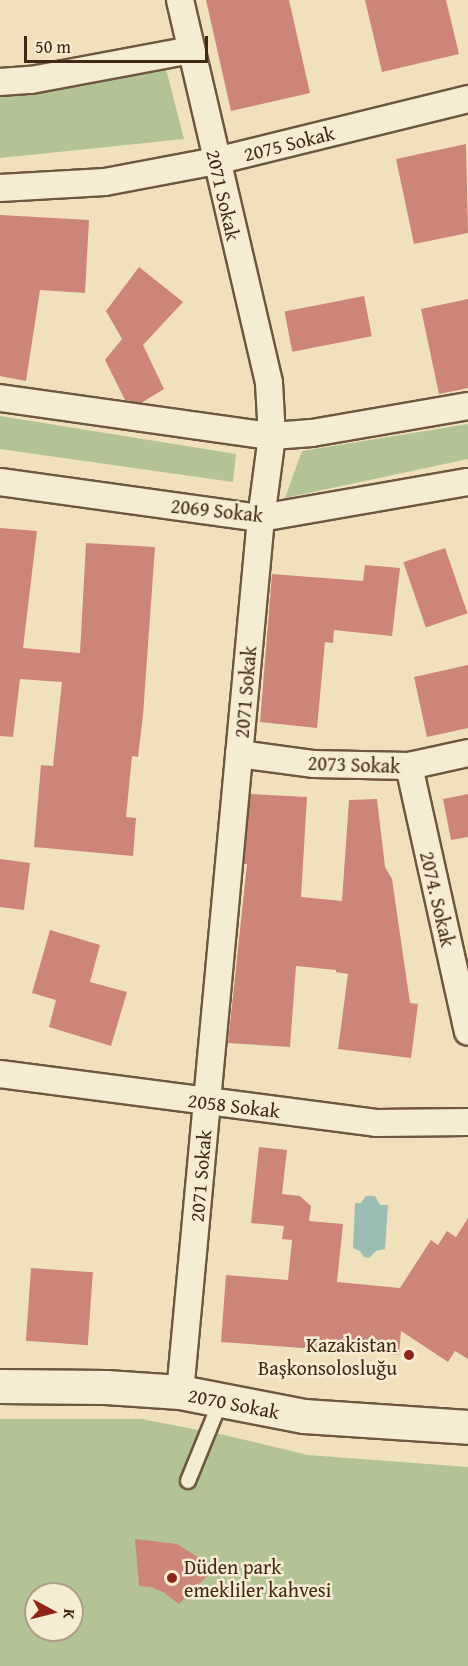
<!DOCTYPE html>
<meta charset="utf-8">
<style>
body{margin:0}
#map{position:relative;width:468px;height:1666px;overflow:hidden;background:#f1e0bc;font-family:"Gentium Book Plus",serif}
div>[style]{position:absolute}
.green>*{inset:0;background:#b3c396}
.water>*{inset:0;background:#9bbdb4}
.building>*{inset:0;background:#cd8579;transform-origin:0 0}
.roads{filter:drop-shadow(2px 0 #6e5640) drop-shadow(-2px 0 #6e5640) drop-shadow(0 2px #6e5640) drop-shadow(0 -2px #6e5640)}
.lane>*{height:14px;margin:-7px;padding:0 7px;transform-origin:7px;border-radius:7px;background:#f6ebd3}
.street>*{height:26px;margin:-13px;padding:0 13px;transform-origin:13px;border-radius:13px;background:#f6ebd3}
.secondary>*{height:33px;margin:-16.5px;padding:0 16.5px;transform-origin:16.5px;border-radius:16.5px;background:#f6ebd3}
.dots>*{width:16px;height:16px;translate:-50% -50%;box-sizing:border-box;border:3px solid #f6ebd3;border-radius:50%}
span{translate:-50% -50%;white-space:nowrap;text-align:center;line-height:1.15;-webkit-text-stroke:5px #f6ebd3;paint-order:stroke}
.street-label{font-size:20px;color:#422816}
.poi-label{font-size:20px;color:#422816}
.right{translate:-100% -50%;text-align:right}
.left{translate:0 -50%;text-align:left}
.north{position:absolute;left:24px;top:1582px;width:60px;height:60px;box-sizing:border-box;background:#f6ebd3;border:2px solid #ae9d87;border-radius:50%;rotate:97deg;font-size:16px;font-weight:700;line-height:24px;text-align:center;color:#422816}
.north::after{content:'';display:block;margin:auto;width:21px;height:27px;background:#8f2418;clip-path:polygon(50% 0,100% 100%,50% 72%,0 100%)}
.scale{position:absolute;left:24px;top:36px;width:184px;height:27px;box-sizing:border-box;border:3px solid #422816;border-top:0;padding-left:8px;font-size:18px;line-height:21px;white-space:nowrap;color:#422816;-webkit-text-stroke:4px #f6ebd3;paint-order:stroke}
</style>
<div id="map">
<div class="green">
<i style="clip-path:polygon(165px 65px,184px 139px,0 158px,0 93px,42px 92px)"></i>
<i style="clip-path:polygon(0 416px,236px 454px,233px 482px,0 449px)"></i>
<i style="clip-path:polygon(468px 424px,468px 459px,285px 498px,302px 451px)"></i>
<i style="clip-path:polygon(evenodd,0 1419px,141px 1419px,220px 1434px,308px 1455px,468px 1467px,468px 1666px,0 1666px,0 1419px,36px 1594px,72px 1594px,72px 1630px,36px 1630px,36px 1594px)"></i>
</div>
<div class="water">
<i style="clip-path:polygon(366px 1196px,375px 1196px,380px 1205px,388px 1205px,385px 1249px,376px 1251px,369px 1258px,364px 1257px,360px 1251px,353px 1248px,355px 1203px,361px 1203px)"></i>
</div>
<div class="building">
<i style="clip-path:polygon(206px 0,289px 0,310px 93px,231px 111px)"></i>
<i style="clip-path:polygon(365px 0,446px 0,459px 54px,382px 72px)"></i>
<i style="clip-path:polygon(466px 144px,468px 233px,414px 244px,396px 159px)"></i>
<i style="clip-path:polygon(0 215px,89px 220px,85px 293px,40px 290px,26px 381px,0 376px)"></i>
<i style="clip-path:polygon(139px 267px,183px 302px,143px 345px,164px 389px,141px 403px,125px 400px,105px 360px,122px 339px,106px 311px)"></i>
<i style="left:364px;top:296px;width:41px;height:81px;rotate:79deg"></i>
<i style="clip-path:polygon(468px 299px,468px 388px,439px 394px,421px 309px)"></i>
<i style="clip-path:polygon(0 528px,37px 531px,23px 648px,80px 653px,86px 543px,155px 547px,143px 715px,138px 757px,132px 756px,126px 817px,136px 818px,133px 856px,34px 847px,41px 765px,53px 766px,62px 682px,20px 679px,13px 737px,0 736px)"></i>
<i style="left:445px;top:548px;width:69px;height:44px;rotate:71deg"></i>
<i style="clip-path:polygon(365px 565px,400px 568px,392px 636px,334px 630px,333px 643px,325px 642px,317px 728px,260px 722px,272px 574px,363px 581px)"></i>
<i style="clip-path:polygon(468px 665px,468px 728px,427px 737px,414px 677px)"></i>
<i style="clip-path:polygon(250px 794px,307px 797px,301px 897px,342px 901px,349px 800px,377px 799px,385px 867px,392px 879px,410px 1003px,418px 1004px,411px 1058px,338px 1049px,348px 974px,336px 972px,336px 970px,296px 966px,290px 1047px,228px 1043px,247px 864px,244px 864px)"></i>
<i style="clip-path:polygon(468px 794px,468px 837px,451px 840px,443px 799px)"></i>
<i style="clip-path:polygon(0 859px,30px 863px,24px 910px,0 907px)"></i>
<i style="clip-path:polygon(50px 930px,100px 945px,90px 982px,127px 992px,111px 1046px,49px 1027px,56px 1000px,32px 993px)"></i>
<i style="clip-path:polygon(259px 1147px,287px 1150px,282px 1194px,300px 1196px,311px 1206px,309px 1221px,343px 1224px,337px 1282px,400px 1288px,431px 1240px,438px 1245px,447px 1231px,456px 1237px,468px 1218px,468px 1359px,455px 1351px,448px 1362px,401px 1331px,399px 1355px,221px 1342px,226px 1275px,288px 1280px,292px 1240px,282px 1239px,284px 1226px,251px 1223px)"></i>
<i style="left:31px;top:1268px;width:62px;height:73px;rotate:4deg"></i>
<i style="clip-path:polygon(135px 1539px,177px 1544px,204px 1561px,213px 1570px,179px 1604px,163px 1592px,151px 1587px,139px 1586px)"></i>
</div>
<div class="roads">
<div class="lane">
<i style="left:188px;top:1481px;width:87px;rotate:-67.8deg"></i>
</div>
<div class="street">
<i style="left:180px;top:0;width:393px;rotate:76.9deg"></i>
<i style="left:269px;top:383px;width:53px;rotate:86.8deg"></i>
<i style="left:272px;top:436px;width:83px;rotate:97.6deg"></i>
<i style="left:261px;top:518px;width:878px;rotate:95.29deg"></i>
<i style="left:0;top:82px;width:31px;rotate:-4deg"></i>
<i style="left:31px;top:80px;width:163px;rotate:-10.6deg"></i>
<i style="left:0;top:188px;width:105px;rotate:-3.3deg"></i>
<i style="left:105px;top:182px;width:113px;rotate:-10.7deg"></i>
<i style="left:216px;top:161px;width:260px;rotate:-13.8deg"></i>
<i style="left:0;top:398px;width:275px;rotate:8deg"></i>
<i style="left:272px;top:436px;width:40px;rotate:-4.3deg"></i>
<i style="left:312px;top:433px;width:158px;rotate:-9.8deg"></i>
<i style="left:0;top:482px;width:263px;rotate:7.9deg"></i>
<i style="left:261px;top:518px;width:210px;rotate:-9.9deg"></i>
<i style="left:239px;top:754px;width:76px;rotate:7.6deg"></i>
<i style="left:314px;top:764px;width:95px;rotate:1.2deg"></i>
<i style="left:409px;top:766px;width:60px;rotate:-12.4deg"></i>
<i style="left:409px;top:766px;width:272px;rotate:77.5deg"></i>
<i style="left:0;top:1074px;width:379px;rotate:7.4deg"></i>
<i style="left:376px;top:1123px;width:92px;rotate:-0.6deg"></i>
</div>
<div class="secondary">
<i style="left:0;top:1386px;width:106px;rotate:0.5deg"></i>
<i style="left:106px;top:1387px;width:74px;rotate:3.9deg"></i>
<i style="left:180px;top:1392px;width:126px;rotate:11deg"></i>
<i style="left:304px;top:1416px;width:164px;rotate:3.8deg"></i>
</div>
</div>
<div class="dots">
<i style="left:409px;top:1355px;background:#8f2418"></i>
<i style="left:172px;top:1578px;background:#8f2418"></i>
</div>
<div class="street-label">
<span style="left:289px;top:143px;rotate:-14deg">2075 Sokak</span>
<span style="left:224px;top:195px;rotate:77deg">2071 Sokak</span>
<span style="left:217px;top:510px;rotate:6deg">2069 Sokak</span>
<span style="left:245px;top:692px;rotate:-85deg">2071 Sokak</span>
<span style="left:354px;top:764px;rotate:2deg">2073 Sokak</span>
<span style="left:438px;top:899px;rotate:77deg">2074. Sokak</span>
<span style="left:234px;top:1105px;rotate:7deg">2058 Sokak</span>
<span style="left:200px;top:1176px;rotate:-85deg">2071 Sokak</span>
<span style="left:234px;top:1403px;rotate:11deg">2070 Sokak</span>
</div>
<div class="poi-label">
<span class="right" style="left:397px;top:1356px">Kazakistan<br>Başkonsolosluğu</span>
<span class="left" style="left:184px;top:1578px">Düden park<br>emekliler kahvesi</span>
</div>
<div class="north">K</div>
<div class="scale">50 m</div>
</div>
